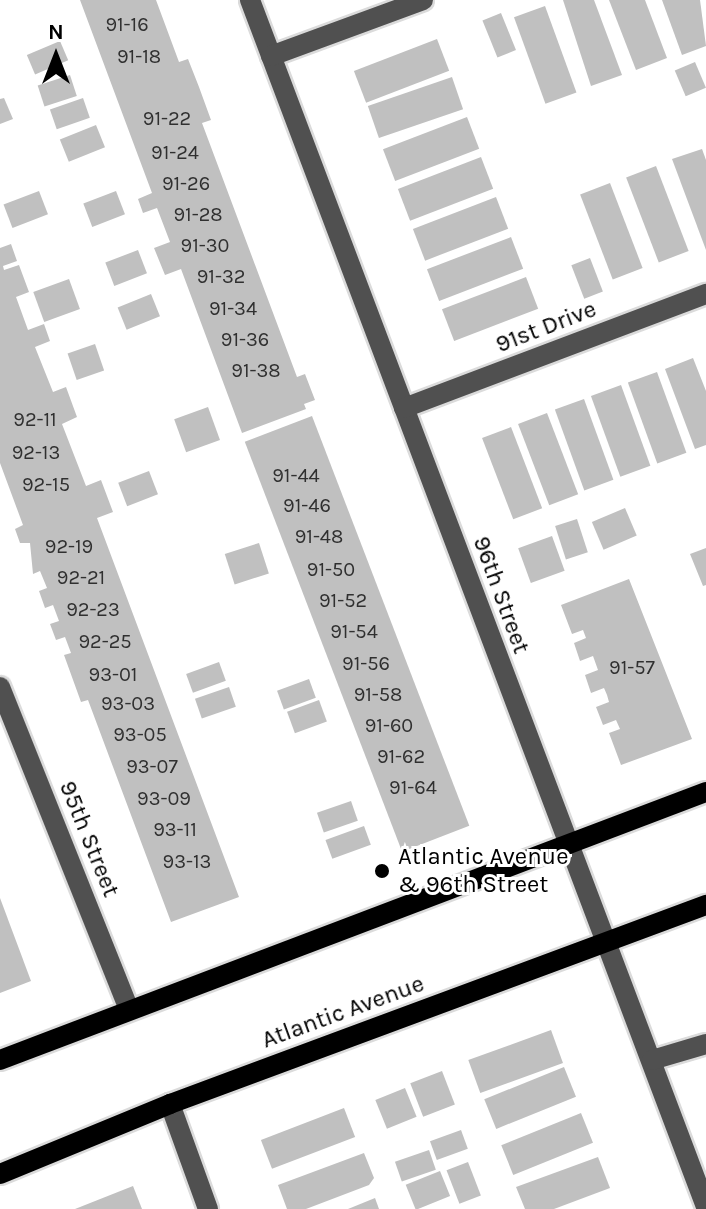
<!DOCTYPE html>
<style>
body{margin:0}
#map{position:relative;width:706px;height:1209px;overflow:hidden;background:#fff;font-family:Karla,sans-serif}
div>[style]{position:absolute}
.building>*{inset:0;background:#c0c0c0;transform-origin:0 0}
.roads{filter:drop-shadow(2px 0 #dbdbdb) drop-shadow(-2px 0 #dbdbdb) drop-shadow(0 2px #dbdbdb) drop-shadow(0 -2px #dbdbdb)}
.minor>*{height:20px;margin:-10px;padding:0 10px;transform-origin:10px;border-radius:10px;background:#505050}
.major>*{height:20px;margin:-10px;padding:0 10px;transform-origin:10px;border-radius:10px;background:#000}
.dots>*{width:22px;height:22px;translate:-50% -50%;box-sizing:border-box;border:4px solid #fff;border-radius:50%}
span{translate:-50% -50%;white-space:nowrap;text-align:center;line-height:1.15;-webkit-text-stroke:6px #fff;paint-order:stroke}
.number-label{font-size:20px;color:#303030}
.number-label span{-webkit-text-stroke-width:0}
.street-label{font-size:24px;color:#000}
.poi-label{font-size:24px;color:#000}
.left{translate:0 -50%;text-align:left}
.north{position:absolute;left:16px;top:16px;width:80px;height:80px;-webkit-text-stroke:6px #fff;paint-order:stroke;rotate:0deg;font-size:22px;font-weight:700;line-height:32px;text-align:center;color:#000}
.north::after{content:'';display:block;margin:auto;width:28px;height:36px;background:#000;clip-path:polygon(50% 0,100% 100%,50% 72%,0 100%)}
</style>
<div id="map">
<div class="building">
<i style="clip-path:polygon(80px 0,156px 0,179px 62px,188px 59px,199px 87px,211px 120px,202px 123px,297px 377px,305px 374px,315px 400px,304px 404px,306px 409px,242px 433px,181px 269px,165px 275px,154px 248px,170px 242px,157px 208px,143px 213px,138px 199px,152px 193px)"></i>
<i style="clip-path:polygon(563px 0,594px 0,622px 75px,591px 86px)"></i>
<i style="clip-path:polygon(609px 0,645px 0,667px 58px,636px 70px)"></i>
<i style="clip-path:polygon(662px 0,700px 0,706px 46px,682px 55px)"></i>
<i style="left:545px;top:6px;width:92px;height:33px;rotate:70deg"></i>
<i style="left:501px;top:13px;width:40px;height:20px;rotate:68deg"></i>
<i style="left:437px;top:39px;width:34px;height:89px;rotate:69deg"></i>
<i style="left:60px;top:41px;width:21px;height:36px;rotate:67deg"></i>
<i style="left:695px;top:62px;width:28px;height:22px;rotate:67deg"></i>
<i style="left:70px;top:75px;width:22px;height:34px;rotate:72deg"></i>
<i style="left:452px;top:77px;width:34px;height:89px;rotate:71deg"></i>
<i style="clip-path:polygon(4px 98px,13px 119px,0 124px,0 99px)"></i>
<i style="left:83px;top:98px;width:21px;height:35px;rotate:71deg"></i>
<i style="left:467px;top:117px;width:34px;height:90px;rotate:69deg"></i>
<i style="left:96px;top:125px;width:24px;height:39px;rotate:68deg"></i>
<i style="clip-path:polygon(702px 149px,706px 160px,706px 250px,672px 159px)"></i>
<i style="left:481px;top:157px;width:34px;height:89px;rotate:69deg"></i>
<i style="left:656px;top:166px;width:91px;height:32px;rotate:69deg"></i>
<i style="left:610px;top:183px;width:91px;height:32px;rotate:69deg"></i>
<i style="left:39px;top:191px;width:25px;height:38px;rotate:69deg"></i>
<i style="left:116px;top:191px;width:25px;height:35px;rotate:69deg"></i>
<i style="left:496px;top:197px;width:34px;height:89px;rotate:69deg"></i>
<i style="left:511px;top:237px;width:34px;height:90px;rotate:69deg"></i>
<i style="clip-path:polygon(11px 244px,17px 261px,3px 266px,4px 270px,19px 265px,29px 292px,16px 297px,28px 330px,44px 324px,50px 341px,35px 347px,53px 392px,66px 387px,77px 417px,62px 424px,86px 486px,101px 480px,113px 512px,97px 518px,239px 897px,171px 922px,88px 700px,81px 702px,64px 655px,71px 653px,65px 637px,56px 640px,50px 624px,59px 621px,53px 605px,45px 608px,39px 591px,47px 588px,40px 571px,33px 574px,30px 543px,20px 543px,15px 529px,23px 525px,0 463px,0 248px)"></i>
<i style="left:138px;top:250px;width:25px;height:35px;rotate:69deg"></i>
<i style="left:590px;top:258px;width:36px;height:20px;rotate:69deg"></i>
<i style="left:526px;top:277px;width:34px;height:90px;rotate:69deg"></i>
<i style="left:69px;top:279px;width:32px;height:38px;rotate:70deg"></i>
<i style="left:151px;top:294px;width:24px;height:36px;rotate:68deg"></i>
<i style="left:95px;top:344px;width:28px;height:29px;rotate:71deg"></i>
<i style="clip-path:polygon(693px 358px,706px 391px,706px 445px,695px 449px,665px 369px)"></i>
<i style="left:657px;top:372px;width:86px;height:31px;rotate:70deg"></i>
<i style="left:621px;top:385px;width:86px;height:32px;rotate:70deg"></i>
<i style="left:584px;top:399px;width:86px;height:31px;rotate:70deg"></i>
<i style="left:208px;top:407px;width:35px;height:36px;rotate:70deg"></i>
<i style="left:547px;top:413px;width:87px;height:31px;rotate:69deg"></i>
<i style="left:312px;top:416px;width:439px;height:72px;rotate:69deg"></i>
<i style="left:511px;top:427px;width:87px;height:31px;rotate:69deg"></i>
<i style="left:149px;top:471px;width:25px;height:33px;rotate:69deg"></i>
<i style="left:625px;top:508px;width:30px;height:36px;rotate:67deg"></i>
<i style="left:577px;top:519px;width:35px;height:23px;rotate:72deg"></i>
<i style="left:552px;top:536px;width:37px;height:36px;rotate:70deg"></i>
<i style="left:259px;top:543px;width:32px;height:36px;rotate:72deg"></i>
<i style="clip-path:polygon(706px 548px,706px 585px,703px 586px,690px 554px)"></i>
<i style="clip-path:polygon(629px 579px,692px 739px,621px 765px,609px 733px,620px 729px,616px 720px,603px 725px,596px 707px,609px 702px,607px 695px,604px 688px,591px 693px,585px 675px,598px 670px,593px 656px,580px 661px,574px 643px,586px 638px,583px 630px,572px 634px,561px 605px)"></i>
<i style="left:219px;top:662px;width:20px;height:35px;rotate:70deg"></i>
<i style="left:309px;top:679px;width:20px;height:34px;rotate:70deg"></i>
<i style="left:229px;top:687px;width:21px;height:36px;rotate:71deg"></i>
<i style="left:319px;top:700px;width:23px;height:34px;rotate:70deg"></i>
<i style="left:351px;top:801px;width:21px;height:36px;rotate:71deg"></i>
<i style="left:364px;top:826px;width:20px;height:41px;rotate:70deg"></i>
<i style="clip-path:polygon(0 898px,31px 981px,0 993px)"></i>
<i style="left:551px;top:1030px;width:35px;height:88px;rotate:70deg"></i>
<i style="left:564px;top:1067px;width:32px;height:86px;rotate:68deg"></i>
<i style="left:442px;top:1071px;width:36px;height:34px;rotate:69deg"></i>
<i style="left:405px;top:1088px;width:31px;height:32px;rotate:68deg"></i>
<i style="left:344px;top:1108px;width:31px;height:89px;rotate:69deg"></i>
<i style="left:581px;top:1113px;width:32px;height:86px;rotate:68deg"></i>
<i style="left:461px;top:1130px;width:20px;height:33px;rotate:70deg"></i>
<i style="left:429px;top:1150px;width:21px;height:36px;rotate:71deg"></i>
<i style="clip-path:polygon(364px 1153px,374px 1178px,369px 1185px,306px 1209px,287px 1209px,278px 1185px)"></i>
<i style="clip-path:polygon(598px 1157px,610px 1188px,554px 1209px,525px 1209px,516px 1187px)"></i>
<i style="left:468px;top:1162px;width:36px;height:23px;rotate:69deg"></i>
<i style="left:440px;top:1171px;width:27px;height:37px;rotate:68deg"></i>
<i style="clip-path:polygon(133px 1186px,142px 1209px,75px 1209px)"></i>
<i style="clip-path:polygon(375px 1198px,379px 1209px,348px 1209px)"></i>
</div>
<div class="roads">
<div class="minor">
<i style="left:250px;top:0;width:1290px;rotate:69.3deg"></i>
<i style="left:271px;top:56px;width:162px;rotate:-20.2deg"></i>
<i style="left:404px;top:408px;width:323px;rotate:-20.7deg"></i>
<i style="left:0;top:687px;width:348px;rotate:68.2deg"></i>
<i style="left:652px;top:1060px;width:56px;rotate:-16.5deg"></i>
<i style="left:170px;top:1104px;width:112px;rotate:70.1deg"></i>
</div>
<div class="major">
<i style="left:0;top:1060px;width:755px;rotate:-20.79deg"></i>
<i style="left:0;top:1174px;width:184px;rotate:-22.4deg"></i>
<i style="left:170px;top:1104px;width:572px;rotate:-20.37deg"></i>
</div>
</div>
<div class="dots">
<i style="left:382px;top:871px;background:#000"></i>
</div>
<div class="number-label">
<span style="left:127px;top:24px">91-16</span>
<span style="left:139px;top:56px">91-18</span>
<span style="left:167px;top:118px">91-22</span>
<span style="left:175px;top:152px">91-24</span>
<span style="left:186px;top:183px">91-26</span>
<span style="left:198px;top:214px">91-28</span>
<span style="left:205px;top:245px">91-30</span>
<span style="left:221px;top:276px">91-32</span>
<span style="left:233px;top:308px">91-34</span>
<span style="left:245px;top:339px">91-36</span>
<span style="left:256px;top:370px">91-38</span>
<span style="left:35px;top:419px">92-11</span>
<span style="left:36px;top:452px">92-13</span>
<span style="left:296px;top:475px">91-44</span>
<span style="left:46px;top:484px">92-15</span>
<span style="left:307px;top:505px">91-46</span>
<span style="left:319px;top:536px">91-48</span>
<span style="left:69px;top:546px">92-19</span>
<span style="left:331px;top:569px">91-50</span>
<span style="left:81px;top:577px">92-21</span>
<span style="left:343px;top:600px">91-52</span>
<span style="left:93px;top:609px">92-23</span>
<span style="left:354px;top:631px">91-54</span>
<span style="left:105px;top:641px">92-25</span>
<span style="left:366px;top:663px">91-56</span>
<span style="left:632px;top:667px">91-57</span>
<span style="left:113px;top:674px">93-01</span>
<span style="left:378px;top:694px">91-58</span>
<span style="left:128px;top:703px">93-03</span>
<span style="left:389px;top:725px">91-60</span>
<span style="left:140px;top:734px">93-05</span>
<span style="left:401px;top:756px">91-62</span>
<span style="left:152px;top:766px">93-07</span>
<span style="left:413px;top:787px">91-64</span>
<span style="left:164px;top:798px">93-09</span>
<span style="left:175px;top:829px">93-11</span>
<span style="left:187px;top:861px">93-13</span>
</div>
<div class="street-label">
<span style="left:546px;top:327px;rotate:-21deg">91st Drive</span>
<span style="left:501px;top:595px;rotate:70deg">96th Street</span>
<span style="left:89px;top:839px;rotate:68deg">95th Street</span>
<span style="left:343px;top:1012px;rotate:-20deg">Atlantic Avenue</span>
</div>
<div class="poi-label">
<span class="left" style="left:398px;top:871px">Atlantic Avenue<br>&amp; 96th Street</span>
</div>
<div class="north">N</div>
</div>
